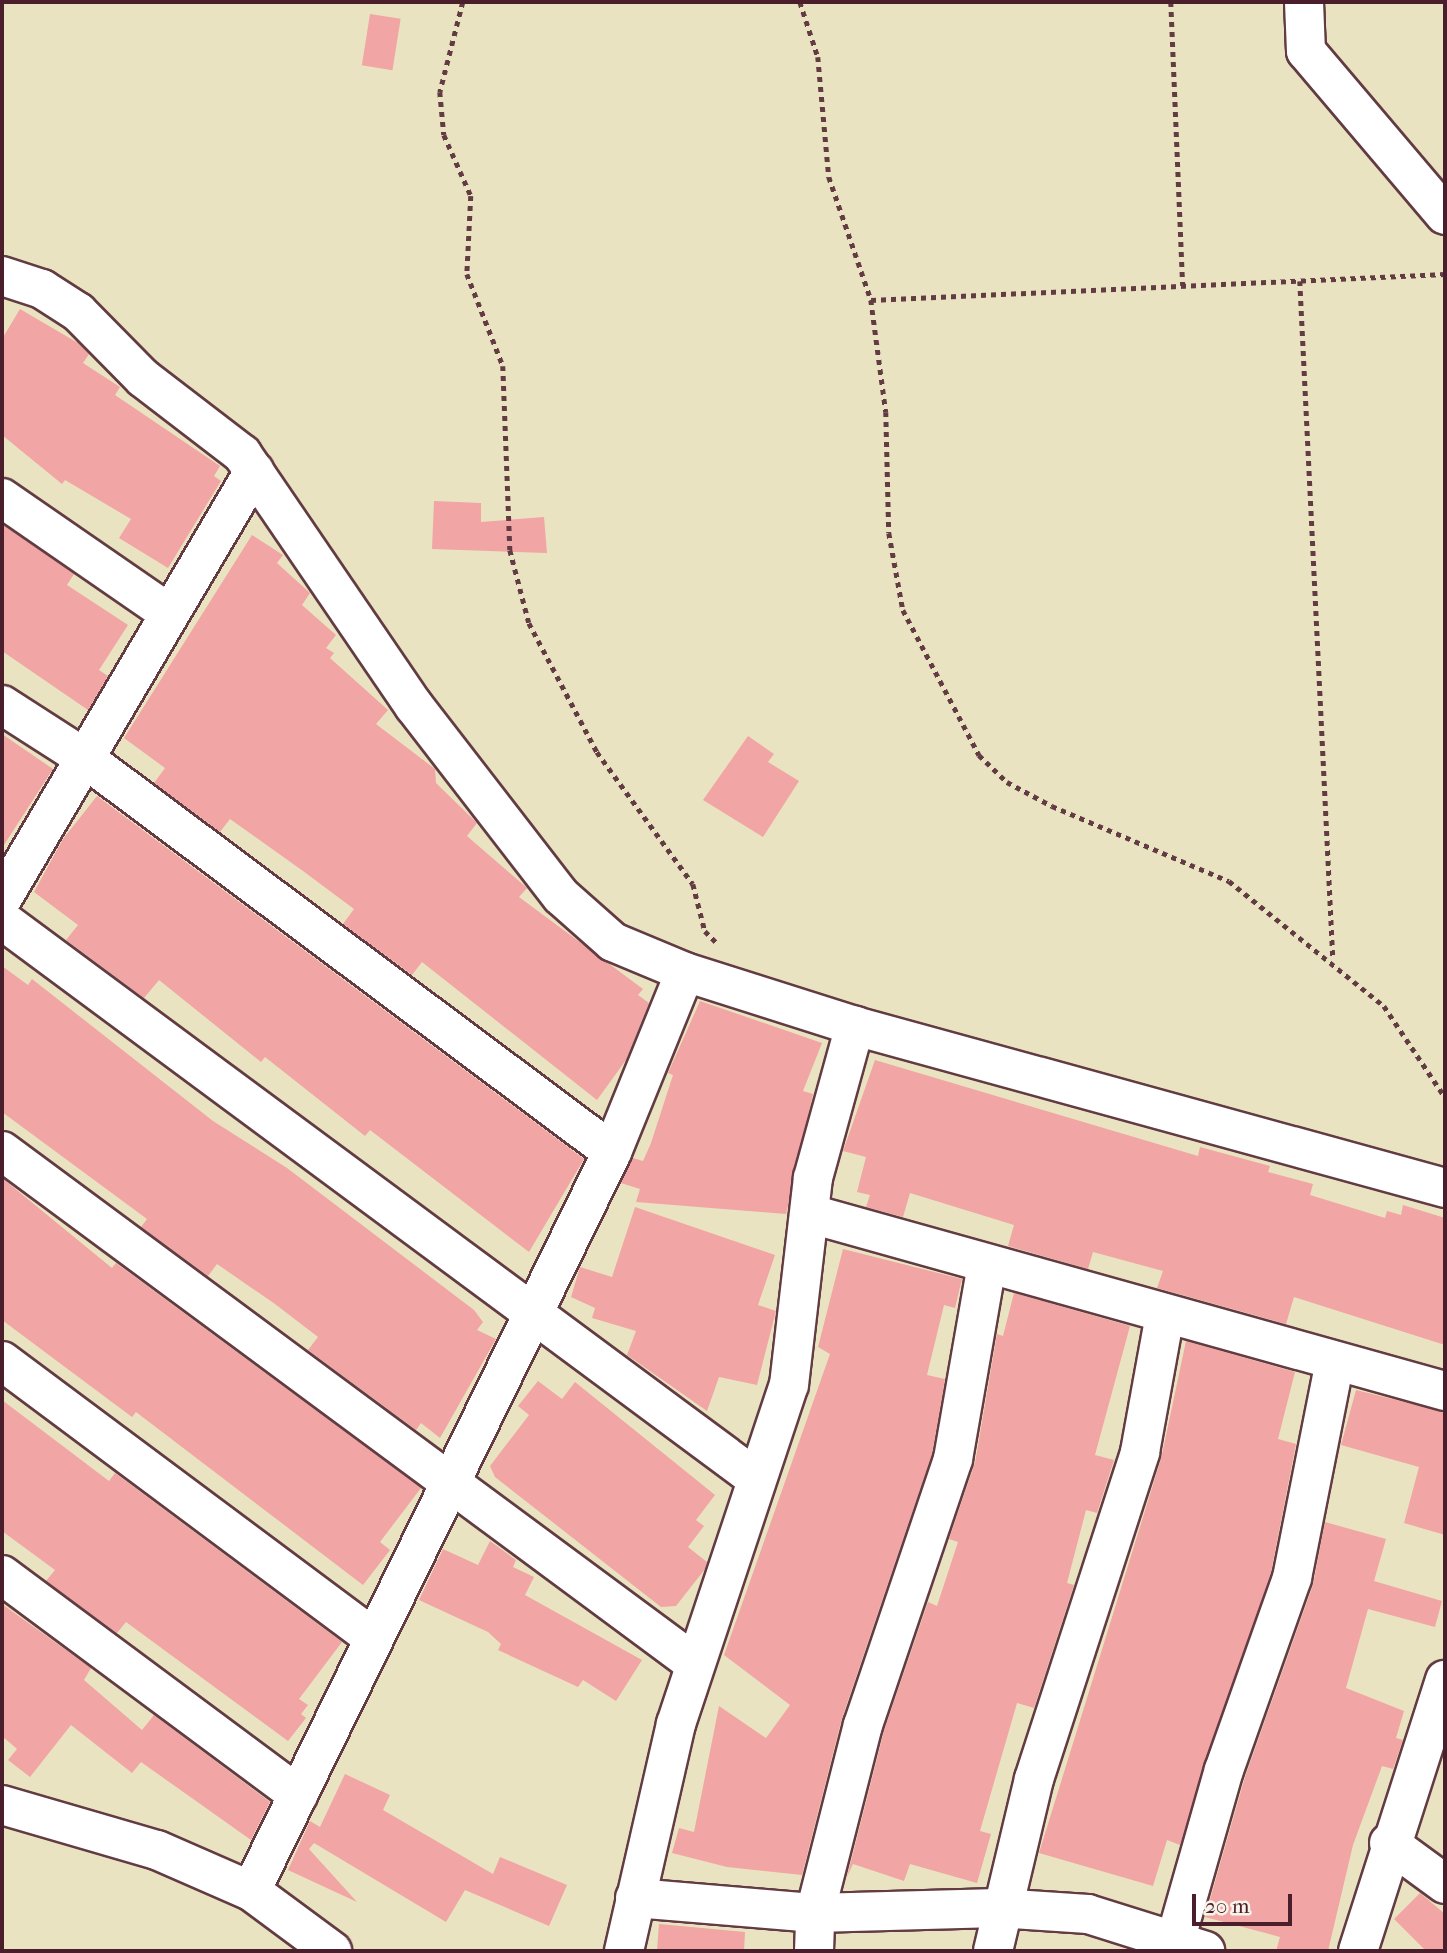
<!DOCTYPE html>
<style>
body{margin:0}
#map{position:relative;width:1447px;height:1953px;overflow:hidden;background:#eae3c2;font-family:"IM FELL French Canon",serif}
div>[style]{position:absolute}
.building>*{inset:0;background:#f1a5a4;transform-origin:0 0}
.path>*{height:4.5px;margin-top:-2.25px;transform-origin:0;background:repeating-linear-gradient(90deg,#623c42 0 5px,transparent 0 10px)}
.roads{filter:drop-shadow(2px 0 #623c42) drop-shadow(-2px 0 #623c42) drop-shadow(0 2px #623c42) drop-shadow(0 -2px #623c42)}
.minor>*{height:38px;margin:-19px;padding:0 19px;transform-origin:19px;border-radius:19px;background:#fff}
span{translate:-50% -50%;white-space:nowrap;text-align:center;line-height:1.15;-webkit-text-stroke:7px #f7f3e8;paint-order:stroke}
.frame{position:absolute;inset:0;border:4px solid #4a1f2b;pointer-events:none}
.scale{position:absolute;left:1192px;top:1894px;width:100px;height:32px;box-sizing:border-box;border:4px solid #4a1f2b;border-top:0;padding-left:9px;font-size:21px;line-height:24px;white-space:nowrap;color:#4a1f2b;-webkit-text-stroke:5px #f7f3e8;paint-order:stroke}
</style>
<div id="map">
<div class="building">
<i style="left:370px;top:14px;width:31px;height:52px;rotate:9deg"></i>
<i style="clip-path:polygon(20px 309px,78px 343px,89px 354px,83px 363px,120px 387px,115px 395px,220px 466px,214px 476px,221px 481px,168px 568px,119px 538px,131px 519px,65px 480px,62px 484px,2px 435px,2px 339px)"></i>
<i style="clip-path:polygon(434px 501px,481px 503px,481px 522px,544px 517px,547px 553px,432px 549px)"></i>
<i style="clip-path:polygon(2px 524px,74px 574px,67px 585px,128px 625px,99px 670px,108px 676px,88px 710px,2px 651px)"></i>
<i style="clip-path:polygon(252px 535px,283px 555px,277px 563px,310px 593px,302px 605px,336px 635px,326px 648px,334px 653px,330px 658px,388px 710px,376px 724px,435px 769px,436px 783px,477px 823px,467px 836px,527px 888px,519px 897px,643px 989px,638px 995px,649px 1003px,626px 1060px,597px 1100px,422px 962px,412px 975px,343px 924px,354px 909px,303px 871px,230px 819px,220px 832px,154px 783px,165px 768px,124px 738px)"></i>
<i style="clip-path:polygon(2px 734px,53px 769px,2px 848px)"></i>
<i style="clip-path:polygon(748px 736px,774px 754px,768px 762px,799px 781px,763px 837px,703px 800px)"></i>
<i style="clip-path:polygon(97px 796px,584px 1159px,529px 1252px,370px 1130px,365px 1136px,265px 1057px,261px 1062px,159px 980px,144px 998px,66px 940px,78px 925px,34px 892px,63px 839px)"></i>
<i style="clip-path:polygon(2px 966px,28px 985px,32px 979px,213px 1121px,287px 1168px,474px 1310px,483px 1322px,477px 1330px,496px 1339px,440px 1438px,421px 1423px,416px 1430px,308px 1350px,318px 1337px,275px 1304px,217px 1264px,208px 1276px,141px 1227px,147px 1219px,2px 1112px)"></i>
<i style="clip-path:polygon(700px 1001px,822px 1043px,803px 1091px,813px 1094px,786px 1214px,636px 1202px,640px 1189px,621px 1183px,633px 1158px,643px 1161px,651px 1143px,673px 1075px,668px 1073px)"></i>
<i style="clip-path:polygon(875px 1060px,1198px 1156px,1200px 1147px,1270px 1166px,1268px 1172px,1313px 1184px,1310px 1195px,1385px 1218px,1387px 1211px,1401px 1215px,1403px 1205px,1445px 1218px,1445px 1345px,1294px 1297px,1286px 1324px,1157px 1288px,1163px 1271px,1093px 1252px,1088px 1269px,1008px 1246px,1014px 1225px,910px 1193px,903px 1217px,866px 1207px,870px 1195px,857px 1192px,866px 1157px,843px 1151px)"></i>
<i style="clip-path:polygon(2px 1178px,112px 1268px,116px 1263px,421px 1488px,380px 1542px,390px 1550px,363px 1585px,136px 1412px,132px 1417px,2px 1320px)"></i>
<i style="clip-path:polygon(635px 1207px,775px 1255px,758px 1305px,776px 1311px,757px 1385px,719px 1377px,707px 1411px,627px 1355px,636px 1331px,592px 1318px,595px 1308px,571px 1297px,580px 1267px,612px 1277px)"></i>
<i style="clip-path:polygon(843px 1249px,962px 1279px,955px 1308px,944px 1305px,927px 1375px,945px 1379px,932px 1454px,842px 1718px,802px 1875px,727px 1867px,672px 1853px,679px 1828px,694px 1832px,719px 1706px,766px 1738px,790px 1705px,724px 1655px,830px 1354px,818px 1347px)"></i>
<i style="clip-path:polygon(1014px 1293px,1130px 1326px,1095px 1455px,1114px 1460px,1097px 1513px,1086px 1510px,1067px 1583px,1074px 1585px,1034px 1708px,1017px 1703px,980px 1831px,991px 1834px,977px 1883px,910px 1864px,904px 1881px,853px 1864px,847px 1877px,884px 1731px,928px 1602px,937px 1606px,958px 1542px,949px 1539px,975px 1463px,997px 1334px,1003px 1336px)"></i>
<i style="clip-path:polygon(1186px 1341px,1295px 1372px,1278px 1439px,1296px 1444px,1271px 1572px,1180px 1845px,1167px 1840px,1153px 1886px,1039px 1853px,1161px 1459px)"></i>
<i style="clip-path:polygon(538px 1381px,562px 1399px,575px 1382px,715px 1495px,696px 1520px,704px 1526px,688px 1547px,707px 1562px,705px 1569px,676px 1606px,661px 1607px,495px 1477px,490px 1466px,529px 1415px,518px 1406px)"></i>
<i style="clip-path:polygon(1356px 1390px,1445px 1412px,1445px 1535px,1404px 1523px,1419px 1467px,1341px 1445px)"></i>
<i style="clip-path:polygon(2px 1400px,109px 1481px,115px 1473px,342px 1642px,299px 1699px,308px 1705px,301px 1714px,306px 1718px,288px 1741px,126px 1622px,117px 1633px,46px 1581px,55px 1570px,2px 1531px)"></i>
<i style="clip-path:polygon(1325px 1522px,1386px 1539px,1374px 1581px,1442px 1601px,1435px 1627px,1368px 1609px,1346px 1688px,1404px 1711px,1396px 1738px,1403px 1740px,1393px 1769px,1382px 1766px,1353px 1845px,1328px 1951px,1276px 1951px,1280px 1937px,1205px 1917px,1245px 1777px,1313px 1585px)"></i>
<i style="clip-path:polygon(490px 1541px,516px 1560px,513px 1567px,534px 1577px,525px 1595px,642px 1660px,616px 1701px,583px 1680px,578px 1687px,498px 1650px,501px 1644px,488px 1632px,419px 1600px,443px 1549px,478px 1565px)"></i>
<i style="clip-path:polygon(2px 1604px,91px 1668px,84px 1680px,142px 1730px,154px 1715px,270px 1802px,251px 1840px,141px 1762px,132px 1773px,71px 1725px,30px 1777px,8px 1760px,17px 1749px,2px 1736px)"></i>
<i style="clip-path:polygon(345px 1774px,390px 1795px,383px 1810px,493px 1874px,500px 1857px,567px 1885px,549px 1926px,465px 1890px,446px 1922px,314px 1843px,309px 1849px,357px 1902px,288px 1870px,310px 1821px,320px 1827px)"></i>
<i style="clip-path:polygon(1420px 1893px,1445px 1914px,1445px 1951px,1426px 1951px,1394px 1919px)"></i>
<i style="clip-path:polygon(659px 1924px,745px 1932px,744px 1951px,657px 1951px)"></i>
</div>
<div class="path">
<i style="left:463px;top:2px;width:93px;rotate:104.3deg"></i>
<i style="left:440px;top:92px;width:43px;rotate:84.7deg"></i>
<i style="left:444px;top:135px;width:67px;rotate:66.1deg"></i>
<i style="left:471px;top:196px;width:78px;rotate:92.9deg"></i>
<i style="left:467px;top:274px;width:99px;rotate:68.6deg"></i>
<i style="left:503px;top:366px;width:184px;rotate:87.8deg"></i>
<i style="left:510px;top:550px;width:75px;rotate:75.4deg"></i>
<i style="left:529px;top:623px;width:146px;rotate:62.2deg"></i>
<i style="left:597px;top:752px;width:163px;rotate:54deg"></i>
<i style="left:693px;top:884px;width:49px;rotate:75.7deg"></i>
<i style="left:705px;top:931px;width:18px;rotate:45deg"></i>
<i style="left:800px;top:2px;width:58px;rotate:71.9deg"></i>
<i style="left:818px;top:57px;width:121px;rotate:84.8deg"></i>
<i style="left:829px;top:177px;width:130px;rotate:71.1deg"></i>
<i style="left:871px;top:300px;width:113px;rotate:82.4deg"></i>
<i style="left:886px;top:412px;width:121px;rotate:88.6deg"></i>
<i style="left:889px;top:533px;width:78px;rotate:79.7deg"></i>
<i style="left:903px;top:610px;width:164px;rotate:62.3deg"></i>
<i style="left:979px;top:755px;width:39px;rotate:44deg"></i>
<i style="left:1007px;top:782px;width:51px;rotate:28.1deg"></i>
<i style="left:1052px;top:806px;width:192px;rotate:23deg"></i>
<i style="left:1229px;top:881px;width:199px;rotate:38.9deg"></i>
<i style="left:1384px;top:1006px;width:110px;rotate:56.2deg"></i>
<i style="left:1171px;top:2px;width:284px;rotate:87.6deg"></i>
<i style="left:1300px;top:281px;width:678px;rotate:87.21deg"></i>
<i style="left:871px;top:300px;width:575px;rotate:-2.59deg"></i>
</div>
<div class="roads">
<div class="minor">
<i style="left:1304px;top:2px;width:49px;rotate:87.7deg"></i>
<i style="left:1306px;top:51px;width:215px;rotate:49.7deg"></i>
<i style="left:2px;top:276px;width:42px;rotate:18deg"></i>
<i style="left:42px;top:289px;width:43px;rotate:32.6deg"></i>
<i style="left:78px;top:312px;width:93px;rotate:45.4deg"></i>
<i style="left:143px;top:378px;width:125px;rotate:37.5deg"></i>
<i style="left:242px;top:454px;width:305px;rotate:55.7deg"></i>
<i style="left:414px;top:706px;width:240px;rotate:52.3deg"></i>
<i style="left:561px;top:896px;width:69px;rotate:41.5deg"></i>
<i style="left:613px;top:942px;width:78px;rotate:22.6deg"></i>
<i style="left:685px;top:972px;width:178px;rotate:17.6deg"></i>
<i style="left:855px;top:1026px;width:612px;rotate:15.35deg"></i>
<i style="left:2px;top:498px;width:203px;rotate:34.6deg"></i>
<i style="left:2px;top:705px;width:96px;rotate:32.7deg"></i>
<i style="left:83px;top:757px;width:660px;rotate:36.75deg"></i>
<i style="left:612px;top:1152px;width:822px;rotate:116.04deg"></i>
<i style="left:2px;top:899px;width:497px;rotate:-59.5deg"></i>
<i style="left:2px;top:920px;width:939px;rotate:36.52deg"></i>
<i style="left:2px;top:1151px;width:861px;rotate:36.5deg"></i>
<i style="left:612px;top:1152px;width:194px;rotate:-67.9deg"></i>
<i style="left:811px;top:1214px;width:658px;rotate:15.6deg"></i>
<i style="left:2px;top:1361px;width:463px;rotate:36.7deg"></i>
<i style="left:2px;top:1575px;width:369px;rotate:36.6deg"></i>
<i style="left:2px;top:1805px;width:161px;rotate:16.2deg"></i>
<i style="left:157px;top:1850px;width:103px;rotate:23.6deg"></i>
<i style="left:251px;top:1891px;width:101px;rotate:36.5deg"></i>
<i style="left:1389px;top:1843px;width:69px;rotate:36.2deg"></i>
<i style="left:635px;top:1898px;width:181px;rotate:4.8deg"></i>
<i style="left:815px;top:1913px;width:183px;rotate:-1.6deg"></i>
<i style="left:998px;top:1908px;width:90px;rotate:3.8deg"></i>
<i style="left:1088px;top:1914px;width:123px;rotate:17.5deg"></i>
<i style="left:1176px;top:1938px;width:175px;rotate:-74.1deg"></i>
<i style="left:1224px;top:1770px;width:204px;rotate:-70.5deg"></i>
<i style="left:1292px;top:1578px;width:221px;rotate:-78.8deg"></i>
<i style="left:624px;top:1951px;width:233px;rotate:-77.1deg"></i>
<i style="left:676px;top:1724px;width:357px;rotate:-71.6deg"></i>
<i style="left:789px;top:1385px;width:208px;rotate:-83.4deg"></i>
<i style="left:813px;top:1178px;width:158px;rotate:-74.6deg"></i>
<i style="left:814px;top:1951px;width:38px;rotate:-88deg"></i>
<i style="left:815px;top:1913px;width:194px;rotate:-75.7deg"></i>
<i style="left:863px;top:1725px;width:281px;rotate:-71.3deg"></i>
<i style="left:953px;top:1459px;width:198px;rotate:-80.1deg"></i>
<i style="left:993px;top:1951px;width:177px;rotate:-76.6deg"></i>
<i style="left:1034px;top:1779px;width:344px;rotate:-72deg"></i>
<i style="left:1140px;top:1452px;width:139px;rotate:-79.7deg"></i>
<i style="left:1358px;top:1951px;width:285px;rotate:-72.2deg"></i>
</div>
</div>
<div class="frame"></div>
<div class="scale">20 m</div>
</div>
